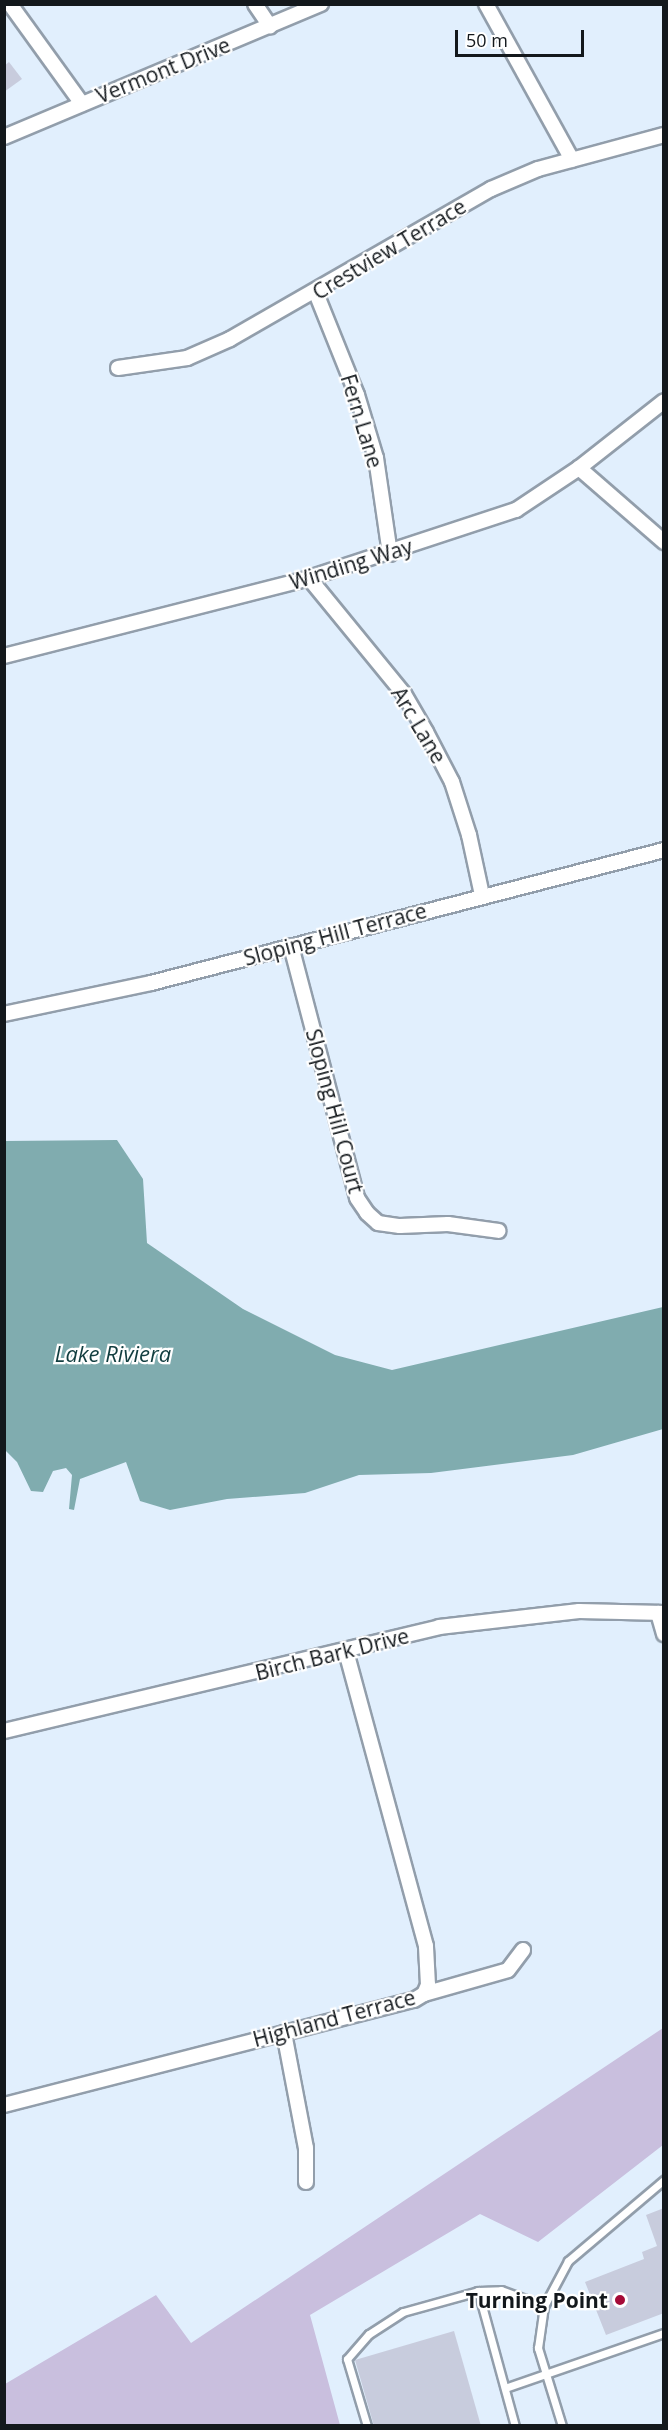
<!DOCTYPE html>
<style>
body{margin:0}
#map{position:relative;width:668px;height:2430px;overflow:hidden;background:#e1effd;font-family:"Open Sans",sans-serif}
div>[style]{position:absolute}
.green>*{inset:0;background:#c9bfde}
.water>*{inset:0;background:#80acaf}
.building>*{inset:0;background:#c8ccdd}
.roads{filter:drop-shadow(2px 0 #929eab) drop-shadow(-2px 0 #929eab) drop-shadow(0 2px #929eab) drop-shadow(0 -2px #929eab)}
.service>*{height:7px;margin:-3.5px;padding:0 3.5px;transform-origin:3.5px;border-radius:3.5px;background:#fff}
.minor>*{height:14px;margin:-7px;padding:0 7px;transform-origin:7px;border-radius:7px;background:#fff}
.dots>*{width:16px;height:16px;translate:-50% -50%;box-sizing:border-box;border:3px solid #fff;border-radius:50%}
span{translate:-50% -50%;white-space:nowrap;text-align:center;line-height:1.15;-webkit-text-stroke:4.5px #fff;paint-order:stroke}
.street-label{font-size:21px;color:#13181c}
.poi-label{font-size:21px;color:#13181c;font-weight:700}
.right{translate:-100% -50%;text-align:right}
.water-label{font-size:22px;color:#123e40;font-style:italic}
.frame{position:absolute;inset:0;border:6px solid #13181c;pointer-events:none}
.scale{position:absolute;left:455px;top:30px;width:129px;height:27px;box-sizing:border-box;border:3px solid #13181c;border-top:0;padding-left:8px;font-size:18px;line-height:21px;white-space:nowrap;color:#13181c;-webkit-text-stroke:4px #fff;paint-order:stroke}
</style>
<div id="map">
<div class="green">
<i style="clip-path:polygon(663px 2028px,663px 2145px,538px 2242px,480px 2214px,310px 2315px,340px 2425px,5px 2425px,5px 2384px,156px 2295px,191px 2343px)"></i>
</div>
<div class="water">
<i style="clip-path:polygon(117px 1140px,143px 1179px,147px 1243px,243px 1309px,335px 1355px,392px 1370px,663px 1307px,663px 1429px,573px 1455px,431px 1473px,359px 1475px,305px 1493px,227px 1499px,170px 1510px,140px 1501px,126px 1462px,80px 1479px,74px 1510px,69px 1509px,72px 1475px,66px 1468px,53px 1471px,43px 1492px,31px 1491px,17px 1462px,5px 1450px,5px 1141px)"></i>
</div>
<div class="building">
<i style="clip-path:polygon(9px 62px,22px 79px,4px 92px,4px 66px)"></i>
<i style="clip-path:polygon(664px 2208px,664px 2313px,606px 2335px,585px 2282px,644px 2259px,642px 2252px,657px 2246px,646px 2215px)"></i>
<i style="clip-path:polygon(454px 2331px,481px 2426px,374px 2426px,355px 2360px)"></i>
</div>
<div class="roads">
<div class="service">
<i style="left:478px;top:2291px;width:140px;rotate:74.7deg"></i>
<i style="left:505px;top:2388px;width:168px;rotate:-19.1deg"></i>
<i style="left:367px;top:2426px;width:70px;rotate:-106.6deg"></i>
<i style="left:347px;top:2359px;width:33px;rotate:-49deg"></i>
<i style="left:369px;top:2334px;width:40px;rotate:-32.9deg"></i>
<i style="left:403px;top:2312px;width:78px;rotate:-15.6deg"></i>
<i style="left:478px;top:2291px;width:23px;rotate:-2deg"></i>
<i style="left:501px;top:2290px;width:46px;rotate:20.4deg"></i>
<i style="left:562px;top:2426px;width:82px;rotate:-107.1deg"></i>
<i style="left:538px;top:2348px;width:42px;rotate:-81.9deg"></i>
<i style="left:544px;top:2306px;width:51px;rotate:-61.9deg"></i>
<i style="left:568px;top:2261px;width:126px;rotate:-40.2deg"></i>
</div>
<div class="minor">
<i style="left:10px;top:4px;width:123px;rotate:54.2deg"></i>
<i style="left:255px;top:4px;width:27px;rotate:56deg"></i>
<i style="left:486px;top:4px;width:178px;rotate:61.1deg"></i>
<i style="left:4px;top:137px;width:344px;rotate:-22.8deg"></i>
<i style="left:316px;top:293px;width:110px;rotate:68.1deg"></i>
<i style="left:357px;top:395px;width:66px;rotate:73.2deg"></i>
<i style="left:376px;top:458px;width:97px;rotate:81.7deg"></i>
<i style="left:118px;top:368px;width:70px;rotate:-8.2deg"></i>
<i style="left:187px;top:358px;width:47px;rotate:-23.8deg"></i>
<i style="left:230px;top:339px;width:301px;rotate:-29.9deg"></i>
<i style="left:491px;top:189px;width:51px;rotate:-23.1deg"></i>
<i style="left:538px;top:169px;width:131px;rotate:-15.1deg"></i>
<i style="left:579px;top:468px;width:113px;rotate:41deg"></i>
<i style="left:309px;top:578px;width:150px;rotate:50.7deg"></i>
<i style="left:404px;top:694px;width:44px;rotate:59.9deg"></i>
<i style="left:426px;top:732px;width:56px;rotate:62.5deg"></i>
<i style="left:452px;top:782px;width:56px;rotate:72.2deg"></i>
<i style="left:469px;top:835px;width:61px;rotate:77.8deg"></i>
<i style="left:4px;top:656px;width:315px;rotate:-14.3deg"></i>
<i style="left:309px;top:578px;width:218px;rotate:-18.2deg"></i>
<i style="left:516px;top:510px;width:76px;rotate:-33.7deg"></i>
<i style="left:579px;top:468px;width:108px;rotate:-38.2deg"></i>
<i style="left:291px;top:946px;width:260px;rotate:75.3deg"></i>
<i style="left:357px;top:1198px;width:18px;rotate:56deg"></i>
<i style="left:367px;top:1213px;width:15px;rotate:42deg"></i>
<i style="left:378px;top:1223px;width:22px;rotate:8deg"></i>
<i style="left:400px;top:1226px;width:48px;rotate:-2.4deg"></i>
<i style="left:448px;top:1224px;width:51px;rotate:7.8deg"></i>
<i style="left:4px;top:1014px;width:150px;rotate:-11.9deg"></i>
<i style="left:151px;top:983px;width:530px;rotate:-14.53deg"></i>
<i style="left:658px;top:1613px;width:22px;rotate:74deg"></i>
<i style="left:4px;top:1731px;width:447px;rotate:-13.4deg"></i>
<i style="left:439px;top:1627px;width:141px;rotate:-6.5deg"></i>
<i style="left:579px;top:1611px;width:85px;rotate:1.3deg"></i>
<i style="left:424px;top:1994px;width:87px;rotate:-15.9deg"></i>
<i style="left:508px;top:1970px;width:25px;rotate:-53deg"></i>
<i style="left:284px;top:2033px;width:117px;rotate:79.2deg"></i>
<i style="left:306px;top:2148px;width:34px;rotate:90deg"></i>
<i style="left:4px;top:2105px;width:423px;rotate:-14.4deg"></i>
<i style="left:414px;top:2000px;width:12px;rotate:-31deg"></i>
<i style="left:424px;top:1994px;width:10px;rotate:-66deg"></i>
<i style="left:428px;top:1985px;width:39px;rotate:-93deg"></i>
<i style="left:426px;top:1946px;width:306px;rotate:-105.2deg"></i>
</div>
</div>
<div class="dots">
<i style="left:620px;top:2300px;background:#a50b37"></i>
</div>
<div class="street-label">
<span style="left:163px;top:70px;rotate:-22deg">Vermont Drive</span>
<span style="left:389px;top:249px;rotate:-31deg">Crestview Terrace</span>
<span style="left:362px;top:421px;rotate:73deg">Fern Lane</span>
<span style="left:351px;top:564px;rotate:-17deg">Winding Way</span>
<span style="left:419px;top:725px;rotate:59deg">Arc Lane</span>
<span style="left:335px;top:934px;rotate:-15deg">Sloping Hill Terrace</span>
<span style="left:335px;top:1111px;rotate:75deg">Sloping Hill Court</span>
<span style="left:332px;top:1654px;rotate:-14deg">Birch Bark Drive</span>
<span style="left:334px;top:2018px;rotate:-15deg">Highland Terrace</span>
</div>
<div class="poi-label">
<span class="right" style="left:608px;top:2300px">Turning Point</span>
</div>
<div class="water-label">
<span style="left:113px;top:1354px">Lake Riviera</span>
</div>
<div class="frame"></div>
<div class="scale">50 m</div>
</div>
